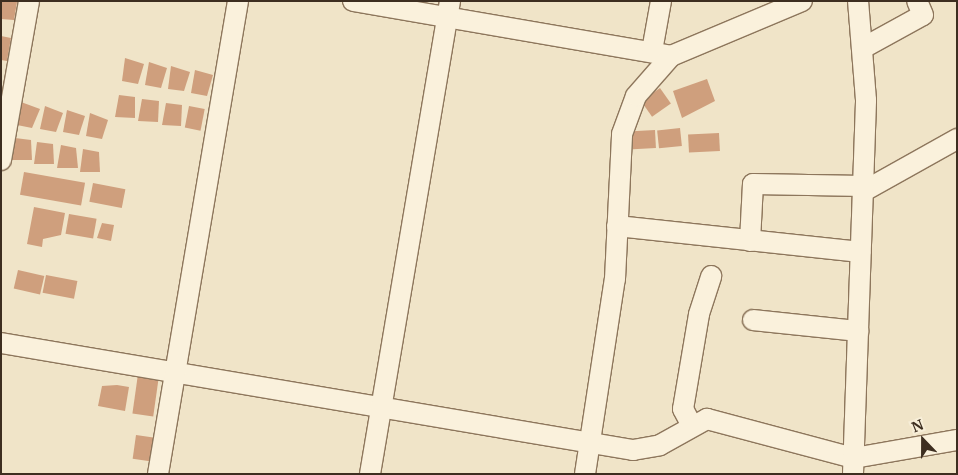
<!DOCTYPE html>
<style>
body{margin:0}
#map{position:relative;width:958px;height:475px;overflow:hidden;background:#f0e4c8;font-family:Merriweather,serif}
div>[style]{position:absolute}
.building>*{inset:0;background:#cf9f7d;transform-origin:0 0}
.roads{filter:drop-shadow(1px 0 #8d765c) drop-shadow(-1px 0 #8d765c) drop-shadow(0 1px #8d765c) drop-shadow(0 -1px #8d765c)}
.minor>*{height:20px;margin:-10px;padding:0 10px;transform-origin:10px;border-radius:10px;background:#faf1dc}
span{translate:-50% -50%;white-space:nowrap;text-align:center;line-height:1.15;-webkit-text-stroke:4px #f7eed8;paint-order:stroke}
.frame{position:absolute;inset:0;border:2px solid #3d2e20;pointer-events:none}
.north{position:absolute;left:898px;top:415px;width:50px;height:50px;-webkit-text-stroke:4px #f7eed8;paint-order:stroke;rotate:338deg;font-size:14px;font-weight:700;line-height:20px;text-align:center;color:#3d2e20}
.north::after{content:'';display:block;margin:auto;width:18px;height:22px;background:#3d2e20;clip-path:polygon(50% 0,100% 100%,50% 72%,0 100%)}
</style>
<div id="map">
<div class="building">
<i style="clip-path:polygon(1px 1px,17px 2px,14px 20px,1px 19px)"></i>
<i style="clip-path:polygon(1px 36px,11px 38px,7px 61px,1px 60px)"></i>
<i style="clip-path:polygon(125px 58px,144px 64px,138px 84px,122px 81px)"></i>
<i style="clip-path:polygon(149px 62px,167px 68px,161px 88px,145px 85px)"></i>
<i style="clip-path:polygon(171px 66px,190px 72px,184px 91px,168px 89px)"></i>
<i style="clip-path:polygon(195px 70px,213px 75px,207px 96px,191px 93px)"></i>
<i style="clip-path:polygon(707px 79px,715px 101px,682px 118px,673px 91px)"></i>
<i style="left:660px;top:88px;width:19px;height:23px;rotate:55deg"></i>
<i style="clip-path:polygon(119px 95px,135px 97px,135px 118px,115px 117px)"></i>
<i style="clip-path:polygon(142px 99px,159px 101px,158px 122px,138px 121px)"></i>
<i style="clip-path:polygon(21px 102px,40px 109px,32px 128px,17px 125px)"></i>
<i style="clip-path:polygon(166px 103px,182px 105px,181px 126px,162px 125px)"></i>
<i style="clip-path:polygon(45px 106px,63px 113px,56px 132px,40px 129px)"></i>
<i style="left:189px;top:106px;width:16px;height:22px;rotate:11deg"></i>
<i style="clip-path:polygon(67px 110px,85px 116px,79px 135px,63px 132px)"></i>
<i style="clip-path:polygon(90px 113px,108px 120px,102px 139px,86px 136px)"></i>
<i style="left:680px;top:128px;width:18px;height:23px;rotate:84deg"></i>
<i style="left:655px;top:130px;width:18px;height:23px;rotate:87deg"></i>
<i style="left:719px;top:133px;width:18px;height:31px;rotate:87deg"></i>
<i style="clip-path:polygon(15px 138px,31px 140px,32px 160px,12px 160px)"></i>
<i style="clip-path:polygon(37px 142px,53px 144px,54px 164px,34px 164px)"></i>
<i style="clip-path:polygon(61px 145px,76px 148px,78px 168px,57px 168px)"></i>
<i style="clip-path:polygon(83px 149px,99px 152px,100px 172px,80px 172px)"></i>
<i style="left:24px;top:172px;width:62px;height:23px;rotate:10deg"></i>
<i style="left:93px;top:183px;width:33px;height:19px;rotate:11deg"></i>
<i style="clip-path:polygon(34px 207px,65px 213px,61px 235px,43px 239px,42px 247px,27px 244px)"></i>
<i style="left:69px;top:214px;width:28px;height:20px;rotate:10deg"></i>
<i style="clip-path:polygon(102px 223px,114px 225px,111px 241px,97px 238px)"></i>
<i style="left:18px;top:270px;width:27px;height:19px;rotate:13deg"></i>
<i style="left:46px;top:275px;width:32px;height:18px;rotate:11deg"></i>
<i style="left:138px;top:374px;width:21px;height:40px;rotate:8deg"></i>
<i style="clip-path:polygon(117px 385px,129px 387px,125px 411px,98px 406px,102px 386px)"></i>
<i style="left:136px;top:435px;width:21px;height:24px;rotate:8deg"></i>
</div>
<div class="roads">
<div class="minor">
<i style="left:353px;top:1px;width:323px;rotate:9.8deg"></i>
<i style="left:671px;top:56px;width:142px;rotate:-22.8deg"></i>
<i style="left:863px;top:48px;width:68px;rotate:-28.8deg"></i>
<i style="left:923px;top:15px;width:15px;rotate:-113deg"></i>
<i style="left:652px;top:51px;width:51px;rotate:-79.8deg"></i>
<i style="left:1px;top:160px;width:161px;rotate:-80deg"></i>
<i style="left:864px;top:191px;width:107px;rotate:-29.2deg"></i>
<i style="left:617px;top:226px;width:245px;rotate:6.1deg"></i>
<i style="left:750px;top:241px;width:57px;rotate:-87deg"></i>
<i style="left:753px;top:184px;width:111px;rotate:1deg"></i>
<i style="left:753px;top:320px;width:106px;rotate:6deg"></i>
<i style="left:1px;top:343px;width:641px;rotate:9.61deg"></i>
<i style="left:633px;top:450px;width:27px;rotate:-10deg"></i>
<i style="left:660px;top:445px;width:54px;rotate:-29deg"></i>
<i style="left:707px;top:419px;width:152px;rotate:14.9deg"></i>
<i style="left:854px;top:458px;width:105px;rotate:-9.9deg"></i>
<i style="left:691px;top:424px;width:17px;rotate:-118deg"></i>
<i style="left:683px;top:409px;width:96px;rotate:-80.4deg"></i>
<i style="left:699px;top:314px;width:40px;rotate:-72deg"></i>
<i style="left:158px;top:474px;width:480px;rotate:-80.4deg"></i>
<i style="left:370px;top:474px;width:480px;rotate:-80.4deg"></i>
<i style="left:585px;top:474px;width:197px;rotate:-81.3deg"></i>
<i style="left:615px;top:279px;width:145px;rotate:-87.2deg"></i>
<i style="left:622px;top:134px;width:40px;rotate:-69.8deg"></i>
<i style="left:636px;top:96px;width:53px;rotate:-48.8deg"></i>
<i style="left:853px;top:474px;width:374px;rotate:-88deg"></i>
<i style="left:866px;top:100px;width:99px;rotate:-94.6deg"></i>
</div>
</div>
<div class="frame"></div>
<div class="north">N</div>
</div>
